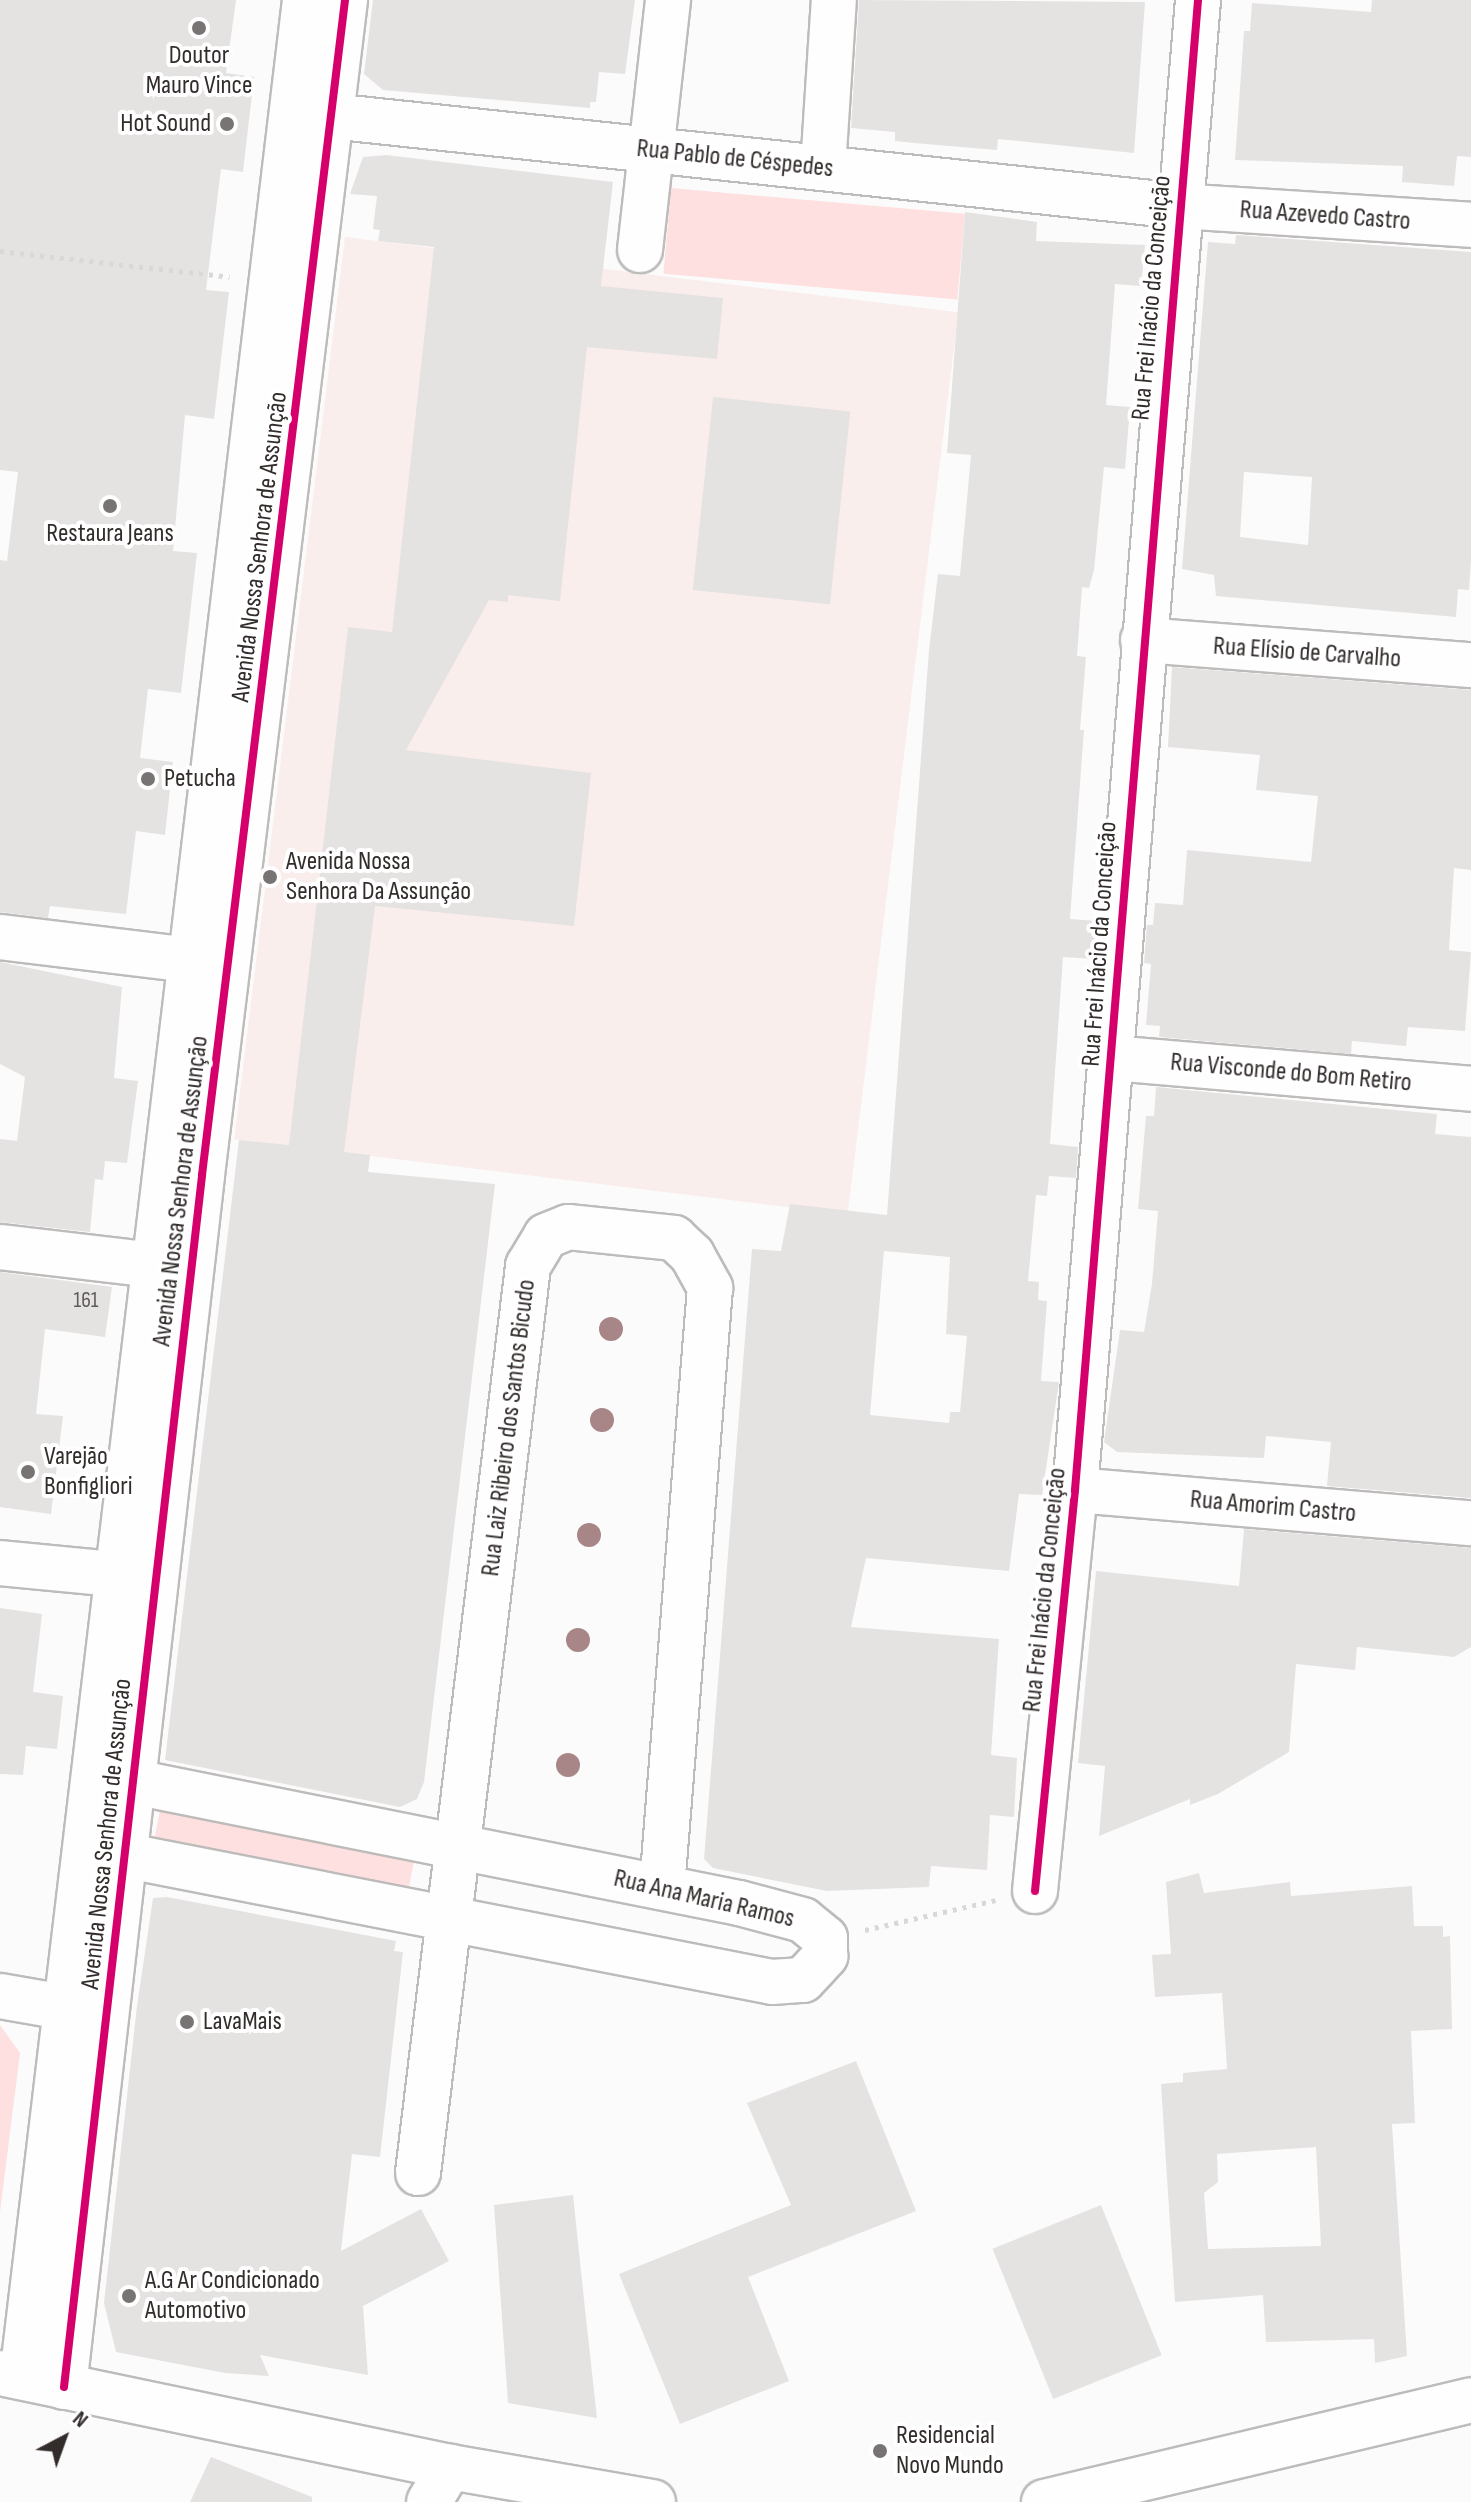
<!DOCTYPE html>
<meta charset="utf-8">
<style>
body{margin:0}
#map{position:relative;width:1471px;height:2502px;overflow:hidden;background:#fcfbfb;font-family:"Sofia Sans Condensed",sans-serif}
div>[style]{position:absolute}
.built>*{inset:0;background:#faeeed;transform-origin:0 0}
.green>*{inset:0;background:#fde0df;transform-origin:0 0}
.building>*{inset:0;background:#e5e2e2;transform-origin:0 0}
.path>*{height:5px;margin-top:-2.5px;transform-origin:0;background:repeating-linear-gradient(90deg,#d9d8d8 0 4px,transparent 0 10px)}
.roads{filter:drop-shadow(2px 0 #bebbbb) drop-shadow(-2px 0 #bebbbb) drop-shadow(0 2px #bebbbb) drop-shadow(0 -2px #bebbbb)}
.minor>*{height:44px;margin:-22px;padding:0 22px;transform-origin:22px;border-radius:22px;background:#fffefe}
.major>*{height:44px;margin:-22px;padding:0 22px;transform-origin:22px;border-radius:22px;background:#fffefe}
.cycleway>*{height:8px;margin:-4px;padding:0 4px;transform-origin:4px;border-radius:4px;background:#d6006c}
.trees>*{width:24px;height:24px;margin:-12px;border-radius:50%;background:#a88586}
.dots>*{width:22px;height:22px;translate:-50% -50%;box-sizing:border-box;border:4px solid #fff;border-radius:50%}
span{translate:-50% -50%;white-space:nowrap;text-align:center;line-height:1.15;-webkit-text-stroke:8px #fff;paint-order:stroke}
.number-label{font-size:22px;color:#605a5a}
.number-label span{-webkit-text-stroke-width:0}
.poi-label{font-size:26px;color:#322c2b}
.right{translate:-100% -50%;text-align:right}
.left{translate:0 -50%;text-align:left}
.street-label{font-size:26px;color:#322c2b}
.north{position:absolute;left:24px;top:2398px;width:80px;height:80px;-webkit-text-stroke:6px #fff;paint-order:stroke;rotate:41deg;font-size:22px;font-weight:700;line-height:32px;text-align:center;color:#322c2b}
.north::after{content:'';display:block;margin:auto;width:28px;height:36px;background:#322c2b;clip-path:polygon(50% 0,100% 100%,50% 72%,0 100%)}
</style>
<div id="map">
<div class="built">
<i style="left:345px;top:237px;width:618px;height:909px;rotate:7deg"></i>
</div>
<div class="green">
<i style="left:671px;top:188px;width:295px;height:86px;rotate:5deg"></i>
<i style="left:161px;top:1805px;width:259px;height:37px;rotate:11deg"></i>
<i style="clip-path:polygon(0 2025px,20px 2053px,0 2212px)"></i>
</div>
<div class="building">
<i style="clip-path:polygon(0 0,236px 0,226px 73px,254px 77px,243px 172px,221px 169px,206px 290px,229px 292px,214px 419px,185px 415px,173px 551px,197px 553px,181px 693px,148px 689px,140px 758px,173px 762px,165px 835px,136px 831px,126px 914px,50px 906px,48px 918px,0 912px,0 560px,7px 561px,18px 472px,0 470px)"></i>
<i style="clip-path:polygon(373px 0,635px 0,625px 74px,599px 72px,596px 102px,590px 102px,590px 108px,383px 90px,364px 74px)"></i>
<i style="clip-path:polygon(859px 0,1145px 2px,1134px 153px,998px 139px,997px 150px,914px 143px,895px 141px,895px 132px,851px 128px)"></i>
<i style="clip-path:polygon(1372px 0,1471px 0,1471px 157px,1457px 156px,1454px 186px,1402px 182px,1403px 166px,1235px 160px,1244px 31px,1250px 31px,1252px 3px,1371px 12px)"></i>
<i style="clip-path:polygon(386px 155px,613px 182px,601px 286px,723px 298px,717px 359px,587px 347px,560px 601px,508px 595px,508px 602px,489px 600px,406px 750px,591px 773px,574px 926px,375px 906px,344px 1152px,370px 1155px,368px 1172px,495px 1184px,424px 1782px,417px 1799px,400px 1807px,165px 1760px,239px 1140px,289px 1145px,348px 627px,392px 632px,434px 247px,378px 241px,380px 230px,373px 229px,377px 196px,350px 194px,363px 157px)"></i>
<i style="clip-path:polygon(evenodd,965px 212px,1037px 222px,1036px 241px,1145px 245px,1141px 286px,1115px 284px,1106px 405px,1130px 407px,1125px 469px,1104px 467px,1094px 570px,1089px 588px,1082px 587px,1077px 656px,1086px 657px,1080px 730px,1084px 730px,1070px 919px,1097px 921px,1094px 959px,1063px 957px,1050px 1144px,1078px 1147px,1076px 1178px,1049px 1176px,1047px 1196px,1036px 1195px,1028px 1281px,1039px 1282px,1038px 1300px,1047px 1301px,1041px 1381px,1059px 1382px,1042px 1495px,1019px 1494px,1009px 1571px,866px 1558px,851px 1627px,999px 1639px,991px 1755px,1017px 1758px,1014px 1817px,990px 1815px,987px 1870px,931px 1866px,929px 1887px,827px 1891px,713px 1868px,704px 1859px,752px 1249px,781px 1251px,790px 1204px,887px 1215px,929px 650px,938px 574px,960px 576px,971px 455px,947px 453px,965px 212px,884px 1251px,950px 1257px,946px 1334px,967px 1336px,960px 1412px,950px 1412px,949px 1423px,870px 1415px,884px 1251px)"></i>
<i style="clip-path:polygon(evenodd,1236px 235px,1471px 252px,1471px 561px,1469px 590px,1458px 589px,1456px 617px,1216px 596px,1214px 575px,1182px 569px,1208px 242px,1235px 244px,1236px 235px,1244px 472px,1312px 477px,1308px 545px,1240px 537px,1244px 472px)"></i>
<i style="left:713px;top:397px;width:138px;height:194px;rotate:6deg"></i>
<i style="clip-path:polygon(1172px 667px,1471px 690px,1471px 870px,1454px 868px,1449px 950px,1471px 952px,1465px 1031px,1408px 1027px,1406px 1046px,1352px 1041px,1351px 1054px,1159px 1037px,1160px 1026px,1146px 1025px,1151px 964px,1144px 963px,1147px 925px,1153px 925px,1155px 903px,1183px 905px,1187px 850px,1311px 862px,1318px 796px,1256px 790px,1260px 755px,1168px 747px)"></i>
<i style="clip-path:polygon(0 962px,122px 987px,114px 1078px,138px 1081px,127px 1163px,105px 1161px,103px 1180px,95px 1179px,90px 1232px,0 1222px,0 1139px,17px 1141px,25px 1077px,0 1064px)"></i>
<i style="clip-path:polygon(1156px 1087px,1437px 1114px,1435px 1134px,1471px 1137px,1471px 1498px,1327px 1486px,1331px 1442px,1266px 1436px,1264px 1458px,1117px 1452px,1104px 1442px,1120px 1330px,1144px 1332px,1152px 1284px,1158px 1211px,1138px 1209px,1146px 1116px,1154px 1116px)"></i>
<i style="clip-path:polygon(0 1272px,112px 1287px,105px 1337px,45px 1329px,36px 1414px,63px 1416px,51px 1514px,0 1507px)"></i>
<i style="clip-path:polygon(1244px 1529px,1471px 1548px,1471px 1647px,1454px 1657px,1357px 1647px,1355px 1670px,1296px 1664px,1289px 1752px,1218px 1794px,1190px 1805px,1190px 1799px,1099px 1836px,1105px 1766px,1078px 1763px,1096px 1571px,1239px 1586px)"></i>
<i style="clip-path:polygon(0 1608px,42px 1614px,33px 1692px,63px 1696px,57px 1749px,26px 1746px,23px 1775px,0 1774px)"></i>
<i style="clip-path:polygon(evenodd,1199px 1873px,1204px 1893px,1290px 1882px,1291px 1896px,1412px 1886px,1414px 1926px,1443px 1926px,1443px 1937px,1450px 1936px,1452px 2029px,1411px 2031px,1415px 2123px,1392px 2124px,1407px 2356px,1375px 2363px,1374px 2339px,1266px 2342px,1263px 2295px,1175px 2302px,1161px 2084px,1183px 2082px,1183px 2073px,1227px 2069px,1222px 1993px,1155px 1997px,1152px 1955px,1171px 1954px,1166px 1882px,1199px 1873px,1316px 2147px,1321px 2246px,1208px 2249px,1204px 2193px,1218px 2182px,1217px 2154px,1316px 2147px)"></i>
<i style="clip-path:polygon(167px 1897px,396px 1941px,394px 1951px,403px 1952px,380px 2157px,352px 2154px,341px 2251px,421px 2209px,449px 2261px,363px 2306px,368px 2375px,260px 2355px,269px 2376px,225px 2373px,116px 2352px,104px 2303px,137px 2006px,153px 1898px)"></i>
<i style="clip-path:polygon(856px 2061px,916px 2211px,748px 2277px,789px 2381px,680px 2424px,619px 2274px,791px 2205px,747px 2103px)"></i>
<i style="clip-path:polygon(573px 2195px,585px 2309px,597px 2418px,508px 2403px,494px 2205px)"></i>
<i style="left:1101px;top:2205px;width:162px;height:117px;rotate:68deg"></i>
<i style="clip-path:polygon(211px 2457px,312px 2497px,312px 2502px,190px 2502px)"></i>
</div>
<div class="path">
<i style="left:0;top:251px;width:231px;rotate:6.4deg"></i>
<i style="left:865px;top:1930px;width:134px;rotate:-12.9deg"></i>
</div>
<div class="roads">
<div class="minor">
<i style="left:302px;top:113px;width:882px;rotate:6.05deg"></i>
<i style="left:1179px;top:206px;width:293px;rotate:3.7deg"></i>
<i style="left:823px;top:168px;width:168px;rotate:-86.3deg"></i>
<i style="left:640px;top:250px;width:252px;rotate:-83.6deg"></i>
<i style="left:1143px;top:640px;width:329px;rotate:4.4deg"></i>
<i style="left:0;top:937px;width:218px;rotate:6.9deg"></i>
<i style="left:1112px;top:1058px;width:360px;rotate:4.9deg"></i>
<i style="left:0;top:1247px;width:181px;rotate:6.7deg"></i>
<i style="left:1075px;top:1490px;width:397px;rotate:4.8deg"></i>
<i style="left:0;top:1563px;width:146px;rotate:5.5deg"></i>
<i style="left:97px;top:1850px;width:688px;rotate:11.06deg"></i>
<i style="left:772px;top:1982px;width:31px;rotate:-4deg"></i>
<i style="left:803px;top:1980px;width:33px;rotate:-47deg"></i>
<i style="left:825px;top:1956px;width:18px;rotate:-90deg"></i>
<i style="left:825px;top:1938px;width:28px;rotate:-141deg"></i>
<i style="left:803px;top:1920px;width:66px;rotate:-165.1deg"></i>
<i style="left:739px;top:1903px;width:648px;rotate:-168.69deg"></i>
<i style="left:1035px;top:1891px;width:403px;rotate:-84.3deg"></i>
<i style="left:1075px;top:1490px;width:1495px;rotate:-85.28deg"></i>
<i style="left:0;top:1996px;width:93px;rotate:9.9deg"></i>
<i style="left:418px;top:2173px;width:914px;rotate:-83.08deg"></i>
<i style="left:528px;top:1266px;width:35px;rotate:-59deg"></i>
<i style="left:546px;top:1236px;width:24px;rotate:-22deg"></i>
<i style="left:568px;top:1227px;width:107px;rotate:5.9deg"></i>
<i style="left:674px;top:1238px;width:25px;rotate:43deg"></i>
<i style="left:692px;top:1255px;width:38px;rotate:61deg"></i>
<i style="left:710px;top:1288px;width:601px;rotate:94.58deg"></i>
<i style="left:22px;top:2377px;width:2394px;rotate:-83.21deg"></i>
<i style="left:64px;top:2387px;width:1220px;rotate:-83.5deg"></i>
<i style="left:202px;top:1175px;width:1184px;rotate:-83.06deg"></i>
<i style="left:429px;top:2502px;width:41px;rotate:-59deg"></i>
</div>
<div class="major">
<i style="left:0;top:2373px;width:460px;rotate:11.8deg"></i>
<i style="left:450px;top:2467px;width:206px;rotate:9.8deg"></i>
<i style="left:1044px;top:2502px;width:439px;rotate:-13.4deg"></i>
</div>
</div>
<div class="cycleway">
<i style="left:1035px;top:1891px;width:403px;rotate:-84.3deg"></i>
<i style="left:1075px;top:1490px;width:1495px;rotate:-85.28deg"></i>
<i style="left:64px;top:2387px;width:1220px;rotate:-83.5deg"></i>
<i style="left:202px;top:1175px;width:1184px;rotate:-83.06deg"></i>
</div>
<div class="trees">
<i style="left:611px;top:1329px"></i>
<i style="left:602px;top:1420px"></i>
<i style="left:589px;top:1535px"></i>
<i style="left:578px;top:1640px"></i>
<i style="left:568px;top:1765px"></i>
</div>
<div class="dots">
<i style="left:199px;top:28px;background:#797474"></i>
<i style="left:227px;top:124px;background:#797474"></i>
<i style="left:110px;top:506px;background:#797474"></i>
<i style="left:148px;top:779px;background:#797474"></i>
<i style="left:270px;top:877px;background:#797474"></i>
<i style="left:28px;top:1472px;background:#797474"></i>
<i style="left:187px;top:2022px;background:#797474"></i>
<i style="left:129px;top:2296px;background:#797474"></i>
<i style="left:880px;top:2451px;background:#797474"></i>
</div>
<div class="number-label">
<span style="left:86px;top:1301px">161</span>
</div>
<div class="poi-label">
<span style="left:199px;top:71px">Doutor<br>Mauro Vince</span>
<span class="right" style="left:211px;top:124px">Hot Sound</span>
<span style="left:110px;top:534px">Restaura Jeans</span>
<span class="left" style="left:164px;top:779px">Petucha</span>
<span class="left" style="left:286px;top:877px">Avenida Nossa<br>Senhora Da Assunção</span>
<span class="left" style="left:44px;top:1472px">Varejão<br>Bonfigliori</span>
<span class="left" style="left:203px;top:2022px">LavaMais</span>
<span class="left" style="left:145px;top:2296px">A.G Ar Condicionado<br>Automotivo</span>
<span class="left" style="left:896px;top:2451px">Residencial<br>Novo Mundo</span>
</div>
<div class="street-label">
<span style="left:735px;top:159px;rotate:6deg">Rua Pablo de Céspedes</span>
<span style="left:1325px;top:216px;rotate:4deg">Rua Azevedo Castro</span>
<span style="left:1152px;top:298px;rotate:-85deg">Rua Frei Inácio da Conceição</span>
<span style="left:260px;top:547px;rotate:-83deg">Avenida Nossa Senhora de Assunção</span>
<span style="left:1307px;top:653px;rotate:4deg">Rua Elísio de Carvalho</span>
<span style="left:1100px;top:944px;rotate:-86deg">Rua Frei Inácio da Conceição</span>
<span style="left:1291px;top:1073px;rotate:5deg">Rua Visconde do Bom Retiro</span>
<span style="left:181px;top:1191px;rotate:-83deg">Avenida Nossa Senhora de Assunção</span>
<span style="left:509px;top:1428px;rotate:-83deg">Rua Laiz Ribeiro dos Santos Bicudo</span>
<span style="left:1273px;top:1507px;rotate:5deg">Rua Amorim Castro</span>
<span style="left:1045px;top:1590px;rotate:-84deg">Rua Frei Inácio da Conceição</span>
<span style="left:107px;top:1834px;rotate:-84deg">Avenida Nossa Senhora de Assunção</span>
<span style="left:704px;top:1899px;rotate:13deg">Rua Ana Maria Ramos</span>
</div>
<div class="north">N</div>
</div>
